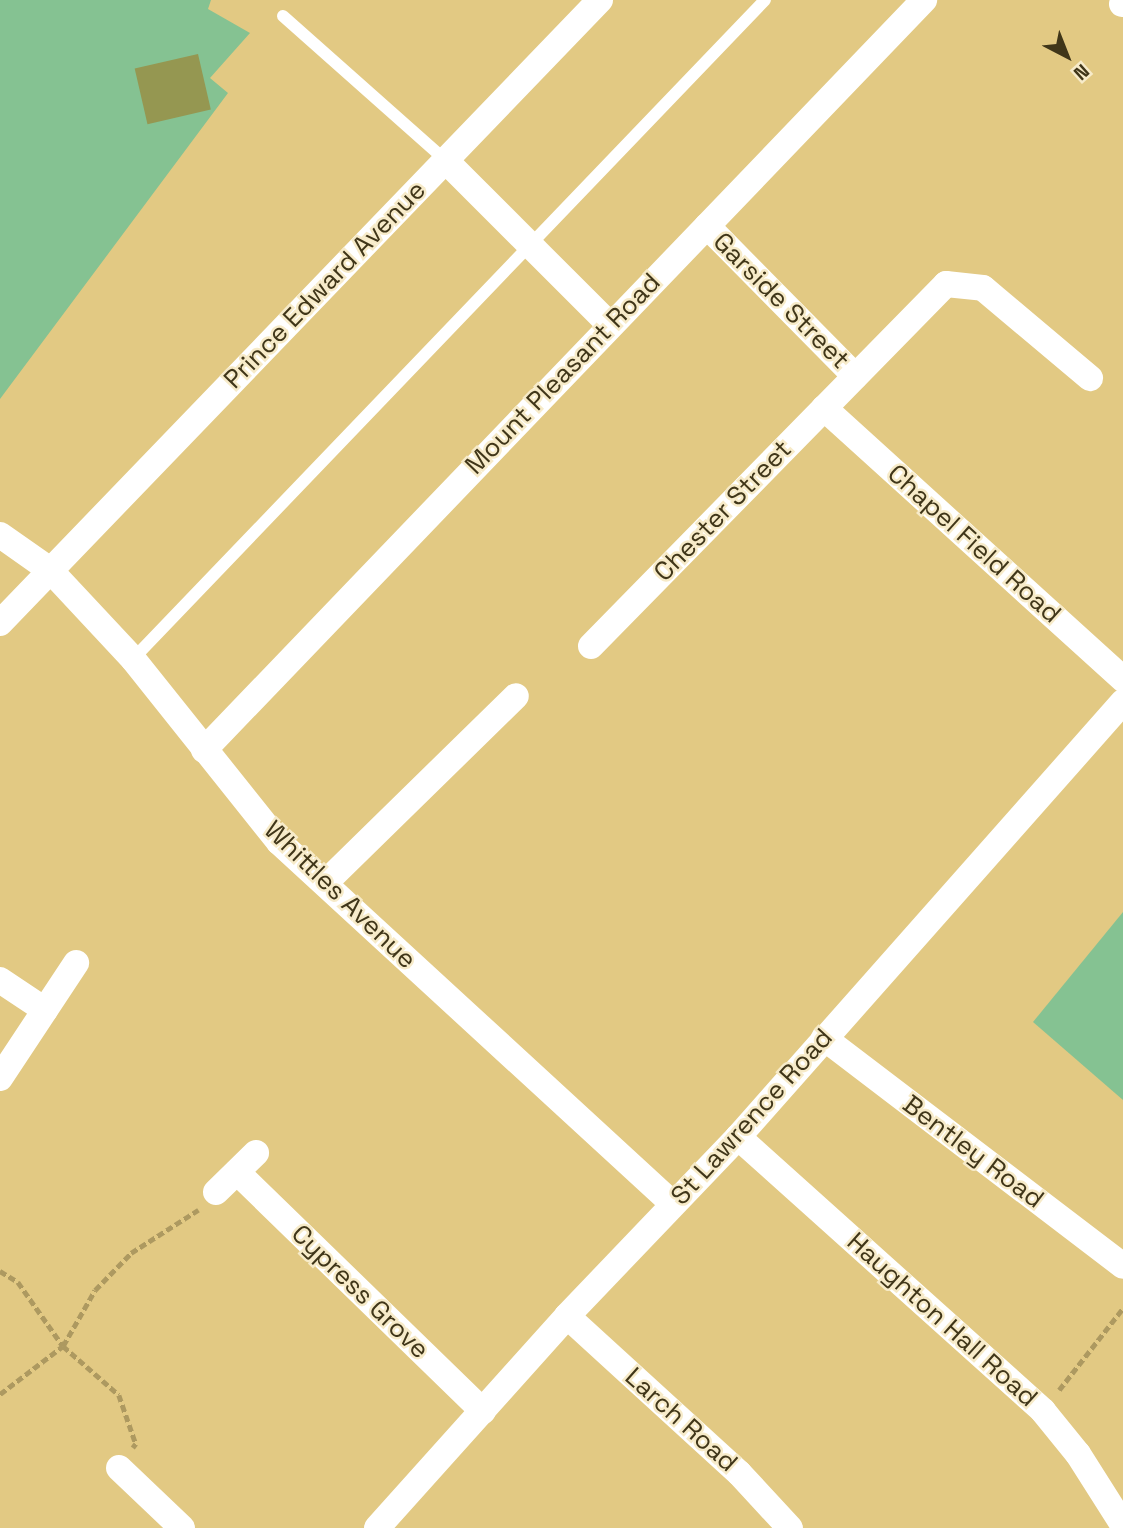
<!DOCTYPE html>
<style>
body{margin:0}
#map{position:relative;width:1123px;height:1528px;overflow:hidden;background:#e2c983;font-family:"Space Grotesk",sans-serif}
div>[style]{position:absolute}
.green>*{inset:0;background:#85c292}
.building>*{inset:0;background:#959751;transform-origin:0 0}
.path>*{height:4.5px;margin-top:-2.25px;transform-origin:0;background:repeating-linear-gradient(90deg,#ad9960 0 7px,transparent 0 10.5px)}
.service>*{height:12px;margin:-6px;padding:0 6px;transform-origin:6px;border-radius:6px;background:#fff}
.minor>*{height:26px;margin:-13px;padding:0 13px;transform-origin:13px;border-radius:13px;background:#fff}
span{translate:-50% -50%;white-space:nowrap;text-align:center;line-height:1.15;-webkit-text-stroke:5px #f7ebc9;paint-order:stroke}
.street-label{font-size:26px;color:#403619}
.north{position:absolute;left:1032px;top:21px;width:70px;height:70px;-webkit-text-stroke:5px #f7ebc9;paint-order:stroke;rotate:138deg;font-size:19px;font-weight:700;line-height:28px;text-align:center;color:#403619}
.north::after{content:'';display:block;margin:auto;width:24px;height:32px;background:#403619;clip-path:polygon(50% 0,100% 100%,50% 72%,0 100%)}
</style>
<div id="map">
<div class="green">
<i style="clip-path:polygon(0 0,211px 0,208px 9px,250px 33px,210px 78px,228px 93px,0 399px)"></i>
<i style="clip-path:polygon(1123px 912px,1123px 1100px,1033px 1022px)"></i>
</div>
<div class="building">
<i style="left:198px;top:54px;width:57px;height:65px;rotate:77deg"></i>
</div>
<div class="path">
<i style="left:0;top:1271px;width:21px;rotate:31deg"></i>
<i style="left:18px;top:1282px;width:78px;rotate:54.9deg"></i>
<i style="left:63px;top:1346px;width:74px;rotate:41.2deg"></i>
<i style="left:119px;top:1395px;width:52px;rotate:70.9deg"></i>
<i style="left:136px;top:1444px;width:5px;rotate:127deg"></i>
<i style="left:1059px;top:1390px;width:104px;rotate:-52deg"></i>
<i style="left:0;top:1394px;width:79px;rotate:-37.3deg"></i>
<i style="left:63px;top:1346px;width:64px;rotate:-60.3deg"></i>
<i style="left:95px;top:1290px;width:52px;rotate:-45.8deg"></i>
<i style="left:131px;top:1253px;width:80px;rotate:-32.7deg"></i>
</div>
<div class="service">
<i style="left:283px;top:16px;width:217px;rotate:41.6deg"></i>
<i style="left:133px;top:659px;width:913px;rotate:-46.2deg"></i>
</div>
<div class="minor">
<i style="left:1122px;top:4px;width:2px;rotate:-63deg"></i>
<i style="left:445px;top:160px;width:232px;rotate:45deg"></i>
<i style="left:707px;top:226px;width:211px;rotate:45.4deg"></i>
<i style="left:824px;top:408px;width:404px;rotate:42.2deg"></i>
<i style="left:0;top:535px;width:61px;rotate:35deg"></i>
<i style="left:50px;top:570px;width:122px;rotate:47deg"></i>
<i style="left:133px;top:659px;width:234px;rotate:51.4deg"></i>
<i style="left:279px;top:842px;width:535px;rotate:42.58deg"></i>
<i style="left:0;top:623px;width:865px;rotate:-46.08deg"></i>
<i style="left:591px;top:646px;width:507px;rotate:-45.56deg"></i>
<i style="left:946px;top:284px;width:37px;rotate:6deg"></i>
<i style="left:983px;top:288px;width:140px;rotate:40.1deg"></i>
<i style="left:204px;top:750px;width:1040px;rotate:-46.17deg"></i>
<i style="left:325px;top:883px;width:267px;rotate:-44.4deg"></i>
<i style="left:0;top:980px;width:54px;rotate:33.7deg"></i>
<i style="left:824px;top:1038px;width:376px;rotate:37.3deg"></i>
<i style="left:0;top:1078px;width:138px;rotate:-56.5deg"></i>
<i style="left:738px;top:1137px;width:410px;rotate:41.9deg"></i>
<i style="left:1043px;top:1411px;width:55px;rotate:50.9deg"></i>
<i style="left:1078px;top:1454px;width:84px;rotate:57.6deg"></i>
<i style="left:237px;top:1172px;width:343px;rotate:44.2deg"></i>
<i style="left:216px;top:1192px;width:56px;rotate:-44.3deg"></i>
<i style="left:567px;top:1316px;width:233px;rotate:42.4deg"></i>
<i style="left:739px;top:1473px;width:75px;rotate:47.2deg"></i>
<i style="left:119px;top:1468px;width:87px;rotate:43.6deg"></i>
<i style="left:377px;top:1528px;width:285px;rotate:-48.1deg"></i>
<i style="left:567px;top:1316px;width:248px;rotate:-46.3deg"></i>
<i style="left:738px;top:1137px;width:581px;rotate:-48.49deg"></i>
</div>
<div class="street-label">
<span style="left:325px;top:285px;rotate:-46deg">Prince Edward Avenue</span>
<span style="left:781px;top:301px;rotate:45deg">Garside Street</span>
<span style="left:563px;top:374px;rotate:-46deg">Mount Pleasant Road</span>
<span style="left:723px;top:511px;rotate:-46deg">Chester Street</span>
<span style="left:974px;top:544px;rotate:42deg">Chapel Field Road</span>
<span style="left:340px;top:895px;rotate:44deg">Whittles Avenue</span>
<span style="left:752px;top:1117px;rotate:-48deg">St Lawrence Road</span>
<span style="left:973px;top:1152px;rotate:37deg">Bentley Road</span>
<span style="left:360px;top:1292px;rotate:44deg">Cypress Grove</span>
<span style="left:942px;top:1320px;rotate:42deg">Haughton Hall Road</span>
<span style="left:681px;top:1420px;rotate:42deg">Larch Road</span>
</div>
<div class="north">N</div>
</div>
